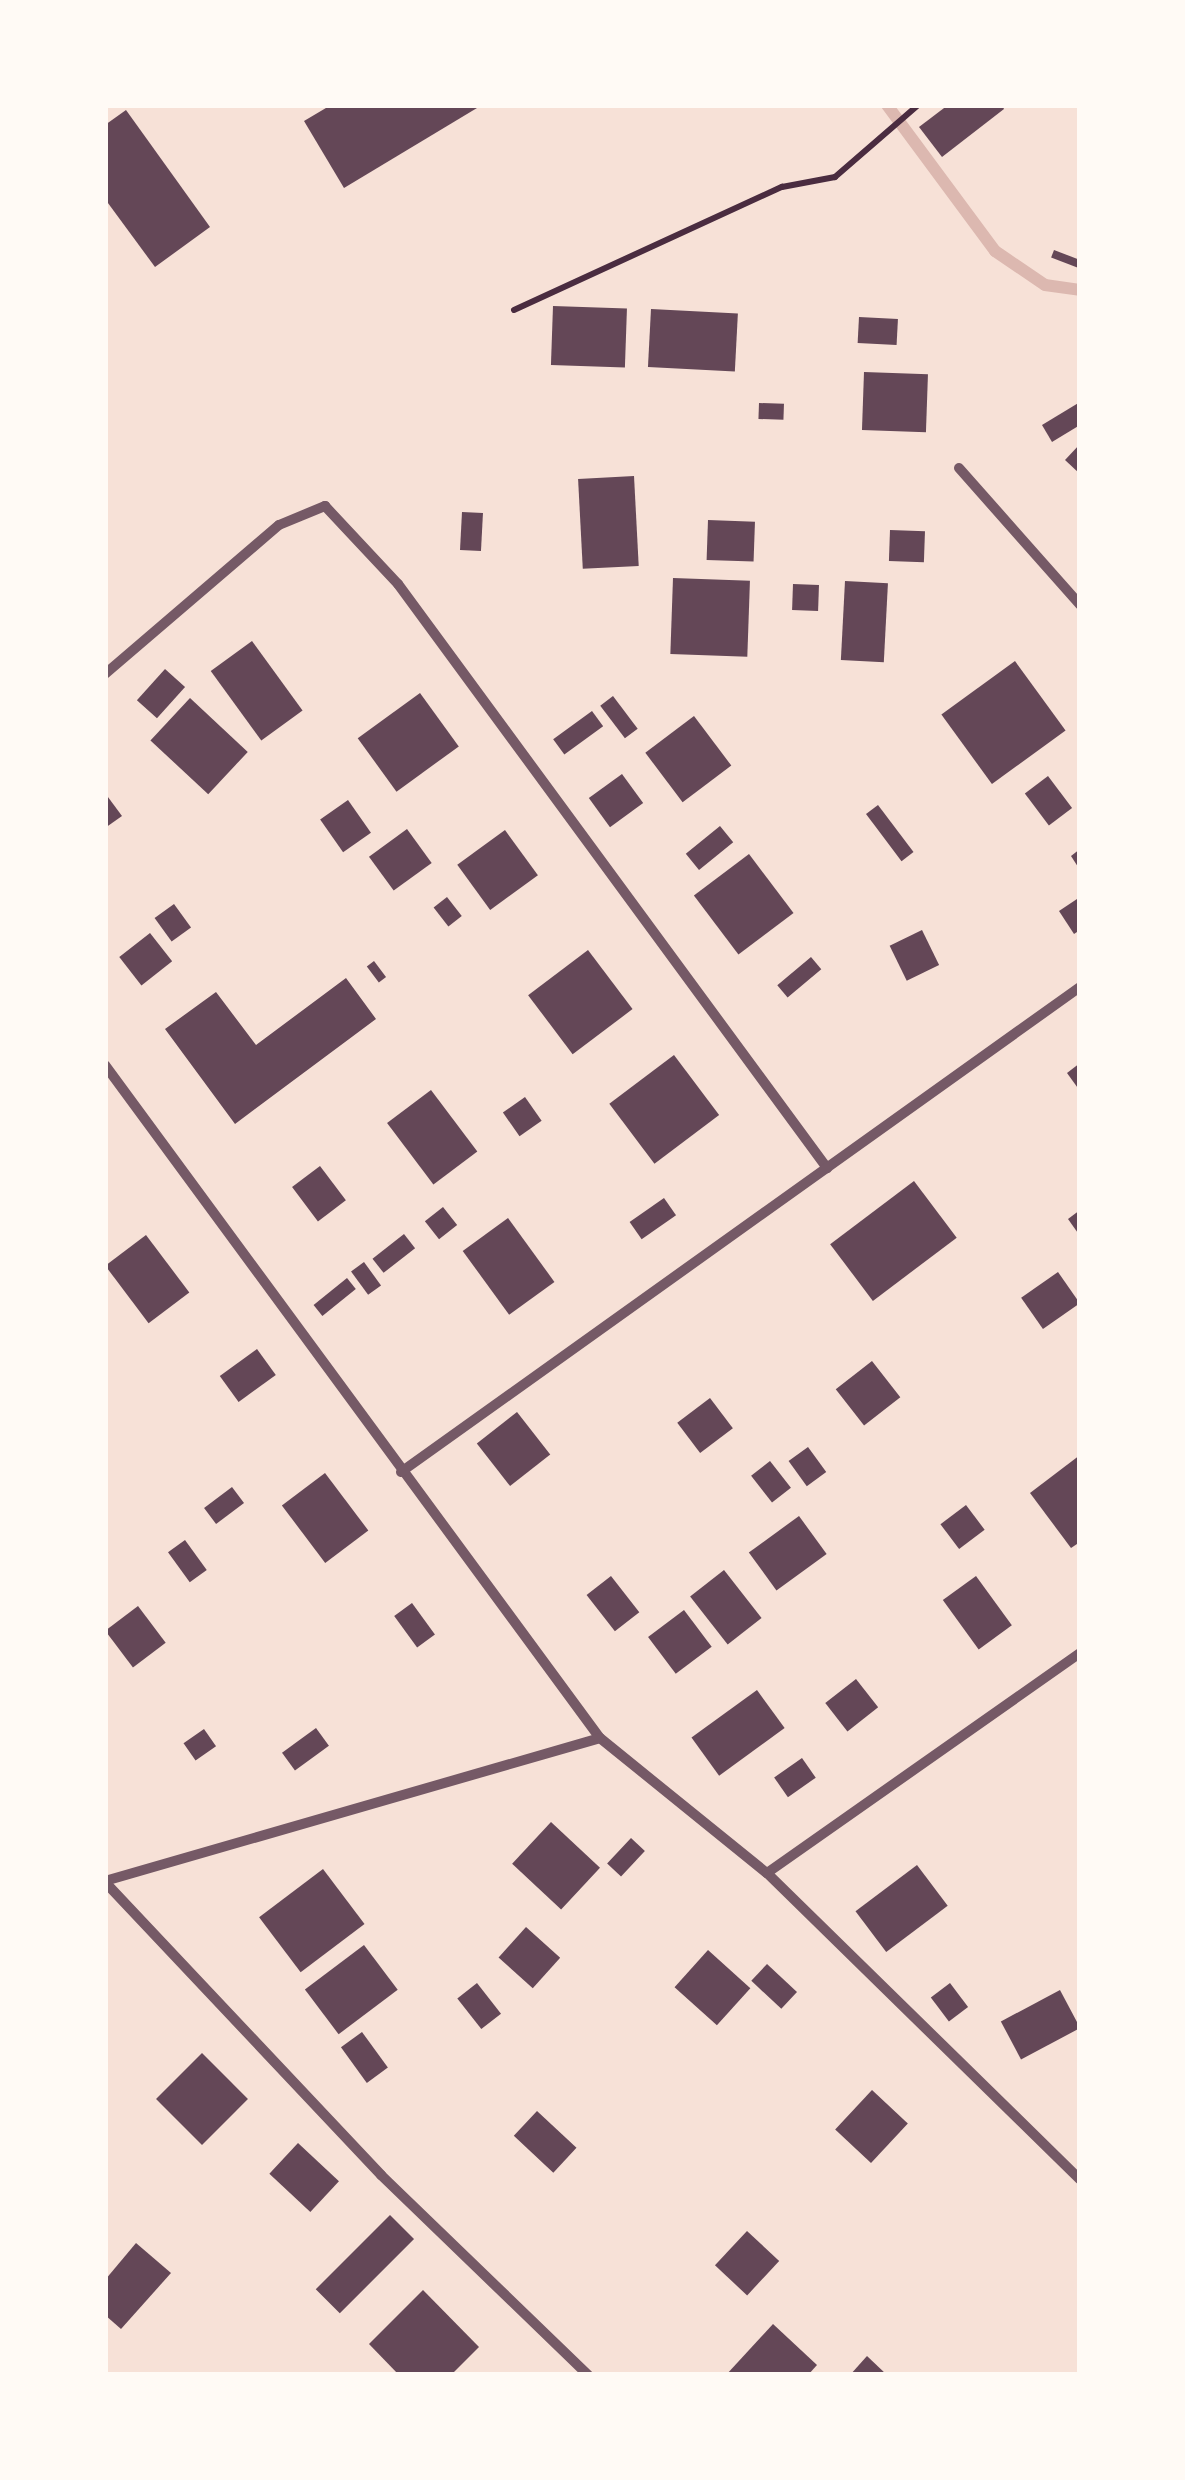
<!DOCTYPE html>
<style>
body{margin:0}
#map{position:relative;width:1185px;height:2480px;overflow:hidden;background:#f7e1d7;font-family:Overpass,sans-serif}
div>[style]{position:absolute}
.stream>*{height:12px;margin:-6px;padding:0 6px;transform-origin:6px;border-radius:6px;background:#dcb8b0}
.building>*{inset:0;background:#644757;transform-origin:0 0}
.path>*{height:6px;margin:-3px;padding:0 3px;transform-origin:3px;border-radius:3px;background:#4a2c40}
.minor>*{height:10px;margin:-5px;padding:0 5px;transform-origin:5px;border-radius:5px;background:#755966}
span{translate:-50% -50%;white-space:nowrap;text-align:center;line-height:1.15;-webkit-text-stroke:10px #fffaf5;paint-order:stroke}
.frame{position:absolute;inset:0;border:108px solid #fffaf5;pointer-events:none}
</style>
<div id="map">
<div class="stream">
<i style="left:887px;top:105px;width:182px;rotate:53.5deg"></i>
<i style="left:995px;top:251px;width:60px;rotate:34.2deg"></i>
<i style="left:1045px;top:285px;width:35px;rotate:8deg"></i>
</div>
<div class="building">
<i style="clip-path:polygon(331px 105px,482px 105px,344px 188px,304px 121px)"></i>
<i style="clip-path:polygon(948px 105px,1002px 105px,1004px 109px,942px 157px,919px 127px)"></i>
<i style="clip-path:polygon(126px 110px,210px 227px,155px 267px,105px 199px,105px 125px)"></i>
<i style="left:1054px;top:250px;width:28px;height:8px;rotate:21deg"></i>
<i style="left:553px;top:306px;width:74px;height:59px;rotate:2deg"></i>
<i style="left:651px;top:309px;width:87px;height:58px;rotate:3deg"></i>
<i style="left:859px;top:317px;width:39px;height:26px;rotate:3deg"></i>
<i style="left:864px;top:372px;width:64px;height:58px;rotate:2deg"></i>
<i style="clip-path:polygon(1080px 402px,1080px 425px,1052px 442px,1042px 425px)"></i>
<i style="left:759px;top:403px;width:25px;height:16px;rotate:2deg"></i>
<i style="clip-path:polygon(1080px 444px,1080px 474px,1065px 460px)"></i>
<i style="left:634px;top:476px;width:90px;height:56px;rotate:87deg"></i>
<i style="left:462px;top:512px;width:21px;height:38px;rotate:3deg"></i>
<i style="left:708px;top:520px;width:47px;height:40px;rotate:2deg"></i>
<i style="left:890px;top:530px;width:35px;height:31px;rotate:2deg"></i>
<i style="left:673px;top:578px;width:77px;height:76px;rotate:2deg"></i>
<i style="left:845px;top:581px;width:43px;height:79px;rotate:3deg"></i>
<i style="left:793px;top:584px;width:26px;height:26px;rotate:2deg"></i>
<i style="left:252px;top:641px;width:86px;height:51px;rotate:54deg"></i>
<i style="left:1015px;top:661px;width:86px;height:91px;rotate:54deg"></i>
<i style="left:165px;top:669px;width:27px;height:42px;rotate:42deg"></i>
<i style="left:420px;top:693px;width:66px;height:77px;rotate:54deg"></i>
<i style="left:613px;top:696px;width:41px;height:16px;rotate:53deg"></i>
<i style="left:190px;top:698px;width:79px;height:58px;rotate:43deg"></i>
<i style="left:592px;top:711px;width:19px;height:48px;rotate:54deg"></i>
<i style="left:694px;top:716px;width:62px;height:61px;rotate:53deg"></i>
<i style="left:622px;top:774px;width:36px;height:41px;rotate:54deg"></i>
<i style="left:1048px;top:776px;width:40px;height:29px;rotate:53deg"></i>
<i style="clip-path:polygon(105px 793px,122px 816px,105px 828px)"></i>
<i style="left:348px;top:800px;width:40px;height:34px;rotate:55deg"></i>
<i style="left:878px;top:805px;width:59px;height:15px;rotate:53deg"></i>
<i style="left:720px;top:826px;width:21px;height:44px;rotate:51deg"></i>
<i style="left:407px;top:829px;width:42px;height:47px;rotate:54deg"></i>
<i style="left:505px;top:830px;width:56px;height:59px;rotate:54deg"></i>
<i style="clip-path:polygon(1080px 849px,1080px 870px,1071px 856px)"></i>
<i style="left:749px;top:854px;width:74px;height:69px;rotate:53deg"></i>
<i style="left:447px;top:897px;width:24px;height:17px;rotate:52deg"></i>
<i style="clip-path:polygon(1080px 897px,1080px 930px,1074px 934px,1059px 911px)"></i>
<i style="left:174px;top:904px;width:29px;height:24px;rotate:54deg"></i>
<i style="left:922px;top:930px;width:39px;height:36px;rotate:64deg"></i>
<i style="left:150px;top:933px;width:36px;height:39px;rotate:52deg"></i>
<i style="left:588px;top:950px;width:74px;height:75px;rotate:53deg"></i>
<i style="left:811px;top:957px;width:16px;height:44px;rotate:50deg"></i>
<i style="left:374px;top:961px;width:20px;height:9px;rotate:53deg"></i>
<i style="clip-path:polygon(346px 978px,376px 1019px,235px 1124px,165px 1029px,216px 992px,256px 1045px)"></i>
<i style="left:674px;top:1055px;width:75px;height:81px;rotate:53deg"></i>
<i style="clip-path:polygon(1080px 1063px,1080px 1091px,1067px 1073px)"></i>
<i style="left:431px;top:1090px;width:77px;height:55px;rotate:53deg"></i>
<i style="left:525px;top:1097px;width:29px;height:27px;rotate:55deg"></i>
<i style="left:320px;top:1166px;width:43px;height:35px;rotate:53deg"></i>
<i style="left:914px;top:1181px;width:71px;height:105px;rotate:53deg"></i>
<i style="left:664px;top:1198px;width:21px;height:42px;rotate:55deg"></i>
<i style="left:443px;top:1207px;width:23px;height:23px;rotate:52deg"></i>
<i style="clip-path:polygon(1080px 1210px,1080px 1236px,1068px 1219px)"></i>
<i style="left:508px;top:1218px;width:79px;height:56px;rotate:54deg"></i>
<i style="left:404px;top:1234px;width:18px;height:40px;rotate:52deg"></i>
<i style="left:146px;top:1235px;width:72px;height:51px;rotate:53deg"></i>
<i style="left:364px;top:1262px;width:29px;height:16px;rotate:54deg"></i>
<i style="left:1058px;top:1272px;width:38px;height:45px;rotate:55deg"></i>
<i style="left:347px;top:1278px;width:14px;height:43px;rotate:51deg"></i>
<i style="left:257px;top:1349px;width:32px;height:46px;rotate:54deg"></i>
<i style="left:872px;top:1361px;width:46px;height:46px;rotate:52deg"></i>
<i style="left:710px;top:1398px;width:38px;height:41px;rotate:53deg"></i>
<i style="left:517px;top:1412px;width:54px;height:51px;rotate:52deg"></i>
<i style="left:808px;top:1447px;width:31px;height:24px;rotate:54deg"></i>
<i style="clip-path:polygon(1080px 1455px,1080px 1542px,1071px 1548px,1030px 1493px)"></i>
<i style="left:770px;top:1461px;width:34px;height:24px;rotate:52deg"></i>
<i style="left:325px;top:1473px;width:72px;height:54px;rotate:53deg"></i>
<i style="left:232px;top:1487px;width:20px;height:35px;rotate:53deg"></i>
<i style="left:966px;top:1505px;width:31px;height:32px;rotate:53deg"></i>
<i style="left:799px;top:1516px;width:47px;height:62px;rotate:54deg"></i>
<i style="left:185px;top:1540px;width:37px;height:21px;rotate:54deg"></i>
<i style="left:724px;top:1570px;width:61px;height:43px;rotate:52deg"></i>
<i style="left:611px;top:1576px;width:46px;height:31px;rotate:52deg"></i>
<i style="left:976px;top:1576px;width:61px;height:41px;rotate:54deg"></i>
<i style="left:412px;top:1603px;width:39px;height:22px;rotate:54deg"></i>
<i style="left:138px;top:1606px;width:46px;height:41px;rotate:53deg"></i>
<i style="left:684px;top:1610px;width:46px;height:45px;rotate:53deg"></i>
<i style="left:856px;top:1679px;width:36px;height:39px;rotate:52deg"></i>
<i style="left:757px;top:1690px;width:47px;height:81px;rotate:54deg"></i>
<i style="left:316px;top:1728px;width:22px;height:42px;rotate:54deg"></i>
<i style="left:204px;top:1729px;width:21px;height:25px;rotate:55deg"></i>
<i style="left:802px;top:1758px;width:24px;height:34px;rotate:55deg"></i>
<i style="left:551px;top:1822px;width:67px;height:57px;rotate:43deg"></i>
<i style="left:631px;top:1838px;width:19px;height:35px;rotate:43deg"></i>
<i style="left:917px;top:1865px;width:51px;height:77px;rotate:53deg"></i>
<i style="left:323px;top:1869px;width:69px;height:80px;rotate:53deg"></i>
<i style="left:526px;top:1927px;width:46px;height:41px;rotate:42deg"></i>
<i style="left:364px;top:1945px;width:56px;height:74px;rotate:53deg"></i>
<i style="left:708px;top:1950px;width:57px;height:50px;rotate:42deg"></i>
<i style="left:767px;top:1964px;width:41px;height:23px;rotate:43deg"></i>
<i style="left:477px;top:1983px;width:39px;height:25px;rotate:52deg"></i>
<i style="left:950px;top:1983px;width:30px;height:24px;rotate:53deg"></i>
<i style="left:1060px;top:1990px;width:43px;height:67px;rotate:62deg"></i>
<i style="left:362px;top:2032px;width:44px;height:26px;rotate:54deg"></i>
<i style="left:202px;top:2053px;width:65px;height:65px;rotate:45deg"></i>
<i style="left:872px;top:2090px;width:49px;height:54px;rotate:43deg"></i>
<i style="left:537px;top:2111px;width:54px;height:34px;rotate:43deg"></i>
<i style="left:298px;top:2143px;width:56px;height:42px;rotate:43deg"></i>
<i style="left:390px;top:2215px;width:34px;height:105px;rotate:45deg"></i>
<i style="left:747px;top:2231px;width:44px;height:47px;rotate:43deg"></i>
<i style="clip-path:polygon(136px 2243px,171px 2273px,121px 2329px,105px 2315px,105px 2280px)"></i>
<i style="clip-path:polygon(423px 2290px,479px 2347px,451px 2375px,399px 2375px,369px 2344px)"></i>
<i style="clip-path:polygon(773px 2324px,817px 2365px,808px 2375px,726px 2375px)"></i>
<i style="clip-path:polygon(867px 2356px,887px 2375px,850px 2375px)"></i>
</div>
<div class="path">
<i style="left:514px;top:310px;width:295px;rotate:-24.7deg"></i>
<i style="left:782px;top:187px;width:54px;rotate:-10.7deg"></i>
<i style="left:835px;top:177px;width:110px;rotate:-40.9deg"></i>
</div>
<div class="minor">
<i style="left:959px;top:468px;width:183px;rotate:48.5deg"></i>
<i style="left:105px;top:674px;width:229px;rotate:-40.6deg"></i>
<i style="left:279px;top:525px;width:50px;rotate:-22.4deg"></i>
<i style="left:325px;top:506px;width:107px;rotate:46.9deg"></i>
<i style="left:398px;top:584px;width:725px;rotate:53.7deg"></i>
<i style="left:105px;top:1065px;width:835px;rotate:53.67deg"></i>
<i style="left:600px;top:1738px;width:215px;rotate:39deg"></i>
<i style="left:767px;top:1873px;width:438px;rotate:44.4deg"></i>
<i style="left:401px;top:1472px;width:834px;rotate:-35.54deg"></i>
<i style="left:767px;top:1873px;width:383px;rotate:-35.1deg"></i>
<i style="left:105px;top:1881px;width:515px;rotate:-16.11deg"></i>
<i style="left:105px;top:1882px;width:403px;rotate:46.7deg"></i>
<i style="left:381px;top:2175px;width:288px;rotate:44deg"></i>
</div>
<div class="frame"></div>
</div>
